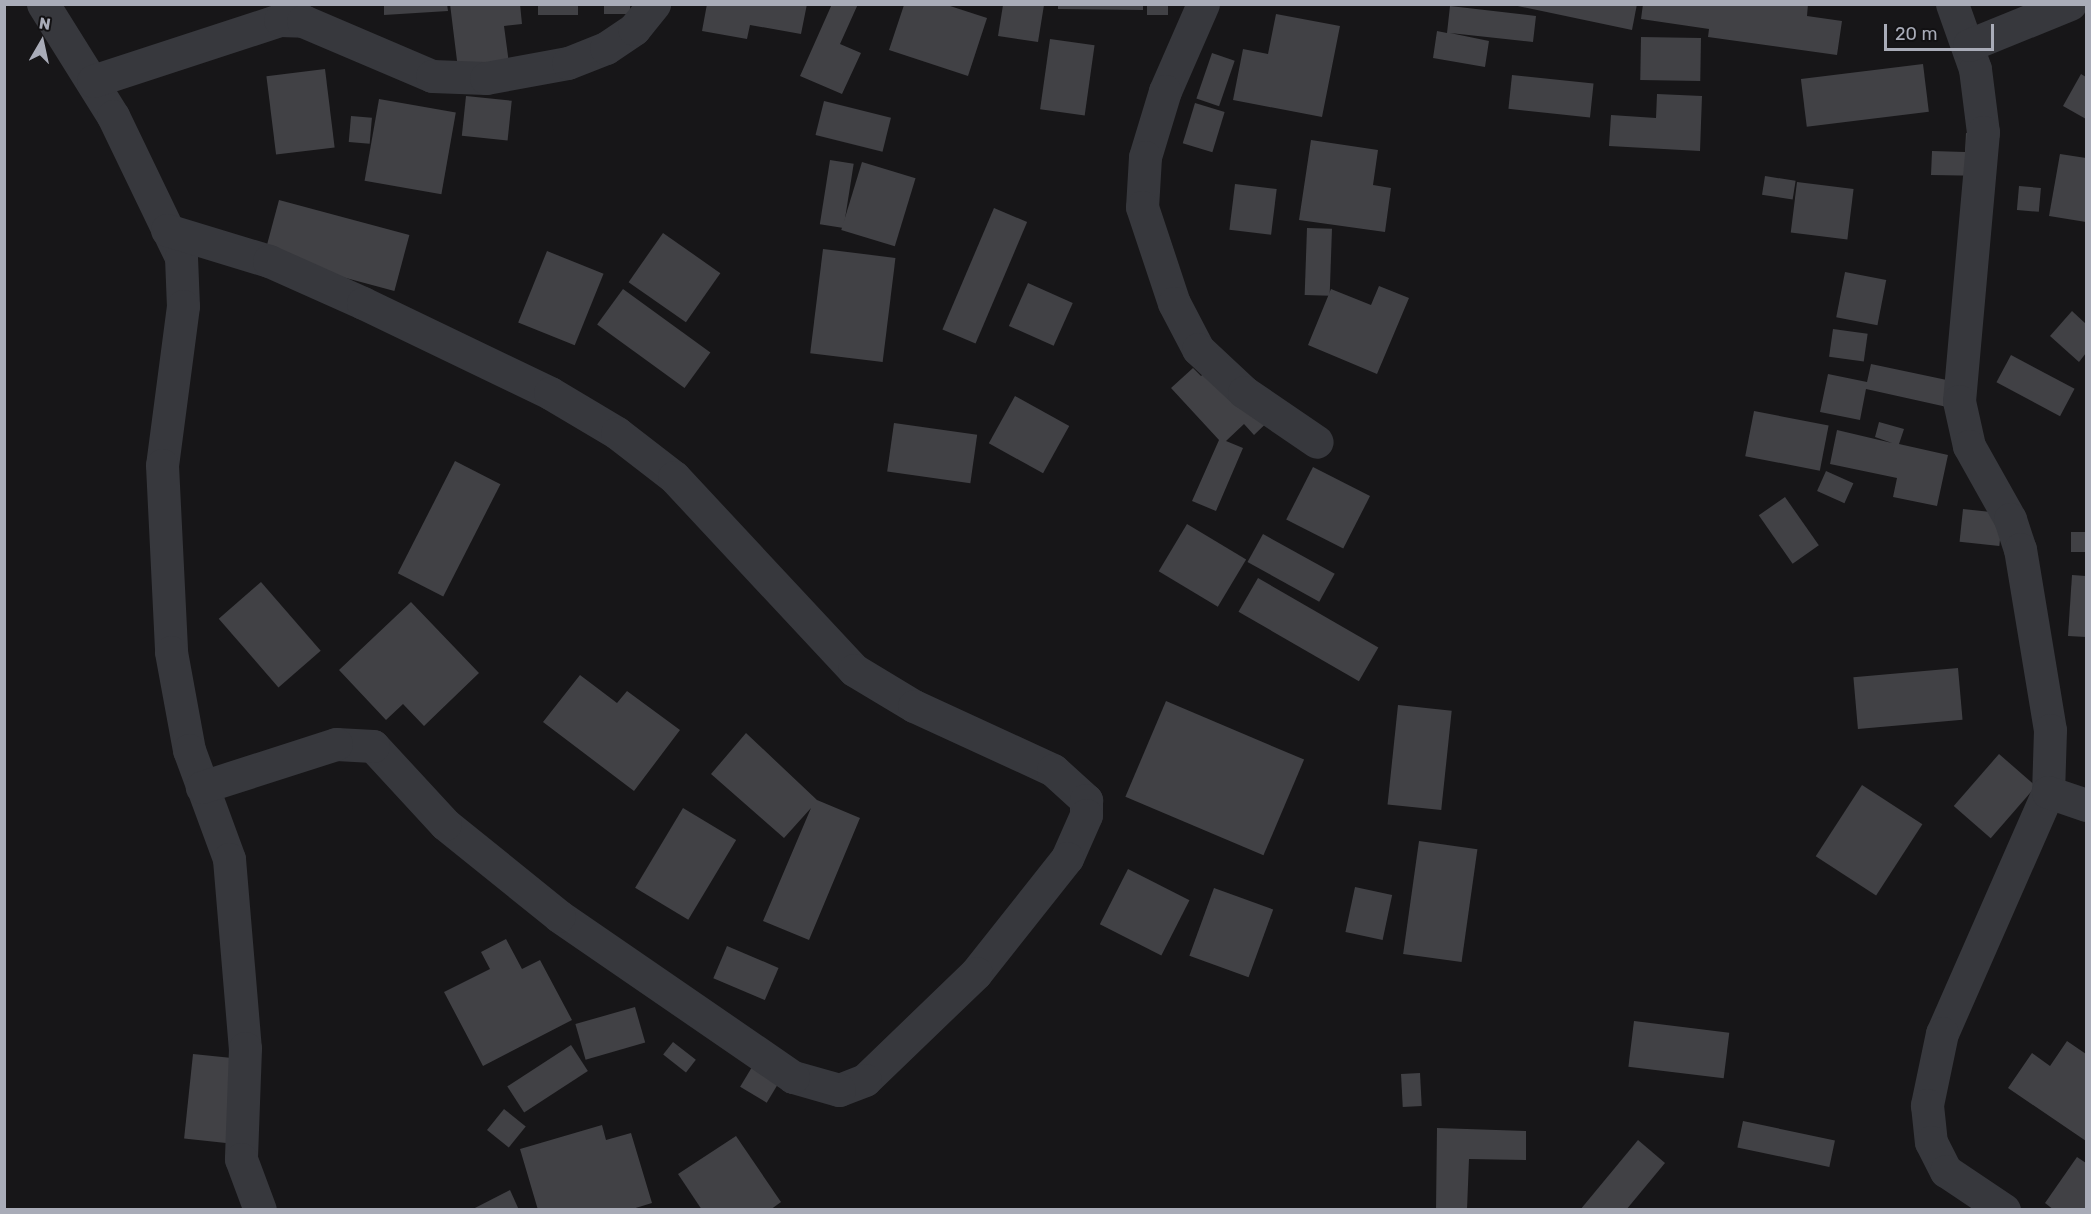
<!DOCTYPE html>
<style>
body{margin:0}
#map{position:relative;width:2091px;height:1214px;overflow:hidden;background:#171618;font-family:Rubik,sans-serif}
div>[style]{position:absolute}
.building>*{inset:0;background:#414145;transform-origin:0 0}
.minor>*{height:33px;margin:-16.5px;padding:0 16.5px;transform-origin:16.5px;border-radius:16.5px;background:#37383d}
span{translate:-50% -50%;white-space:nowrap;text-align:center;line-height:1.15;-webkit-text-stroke:4.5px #121113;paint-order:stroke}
.frame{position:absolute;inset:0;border:6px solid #a9acb8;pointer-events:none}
.north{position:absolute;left:12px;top:12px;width:60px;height:60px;-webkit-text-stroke:4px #121113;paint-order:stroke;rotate:9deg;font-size:16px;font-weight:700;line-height:24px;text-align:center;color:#a9acb8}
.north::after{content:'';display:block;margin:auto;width:21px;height:27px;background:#a9acb8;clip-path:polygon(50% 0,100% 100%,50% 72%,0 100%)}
.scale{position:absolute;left:1884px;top:24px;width:110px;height:27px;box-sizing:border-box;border:3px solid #a9acb8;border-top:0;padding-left:8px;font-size:18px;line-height:21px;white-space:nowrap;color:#a9acb8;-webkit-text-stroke:4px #121113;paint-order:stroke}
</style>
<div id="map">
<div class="building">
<i style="clip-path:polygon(384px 4px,447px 4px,448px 11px,384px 15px)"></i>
<i style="clip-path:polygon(450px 4px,520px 4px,522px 24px,504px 26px,510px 71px,459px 77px)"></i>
<i style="left:538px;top:4px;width:40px;height:11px"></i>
<i style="left:604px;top:4px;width:26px;height:10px"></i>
<i style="clip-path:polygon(707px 4px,807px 4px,801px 34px,750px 25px,747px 39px,702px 31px)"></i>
<i style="clip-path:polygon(832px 4px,858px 4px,840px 44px,861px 53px,842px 94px,800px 76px)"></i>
<i style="clip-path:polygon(1058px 4px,1143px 4px,1143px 10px,1058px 9px)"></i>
<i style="left:1147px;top:4px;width:21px;height:11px"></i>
<i style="clip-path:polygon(1508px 4px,1637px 4px,1632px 30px)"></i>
<i style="clip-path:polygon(1643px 4px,1808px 4px,1807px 16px,1842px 21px,1837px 55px,1708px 37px,1709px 29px,1641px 19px)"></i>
<i style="clip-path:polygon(904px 5px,947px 5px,987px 18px,968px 76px,889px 50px)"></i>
<i style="clip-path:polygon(1003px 5px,1044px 5px,1038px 42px,998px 36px)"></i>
<i style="clip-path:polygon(1450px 6px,1536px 16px,1533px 42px,1450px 33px,1489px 41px,1485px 67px,1433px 58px,1437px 31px,1447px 33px)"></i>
<i style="clip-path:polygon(1276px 14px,1340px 26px,1322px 117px,1233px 100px,1243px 49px,1268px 54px)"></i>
<i style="left:1641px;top:37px;width:60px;height:43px;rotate:1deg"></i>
<i style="left:1050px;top:39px;width:45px;height:71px;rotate:8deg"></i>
<i style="left:1212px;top:53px;width:24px;height:48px;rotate:19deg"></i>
<i style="left:1923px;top:64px;width:48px;height:123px;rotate:83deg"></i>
<i style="left:325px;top:69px;width:79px;height:59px;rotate:83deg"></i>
<i style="clip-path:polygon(2081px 74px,2086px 77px,2086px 119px,2063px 106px)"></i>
<i style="left:1512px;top:75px;width:82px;height:34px;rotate:6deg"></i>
<i style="clip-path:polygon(1657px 94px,1702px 96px,1700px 151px,1609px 146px,1611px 115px,1656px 118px)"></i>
<i style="left:466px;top:96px;width:46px;height:40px;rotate:6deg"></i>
<i style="left:379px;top:99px;width:78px;height:83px;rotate:10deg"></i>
<i style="left:824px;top:101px;width:69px;height:35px;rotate:14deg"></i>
<i style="left:1195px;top:103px;width:31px;height:42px;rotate:17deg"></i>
<i style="left:351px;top:116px;width:21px;height:26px;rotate:5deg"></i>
<i style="clip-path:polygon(1966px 133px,1992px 133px,1990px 176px,1931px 175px,1932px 151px,1965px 152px)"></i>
<i style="clip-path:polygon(1311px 140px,1378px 150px,1373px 185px,1391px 188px,1385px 232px,1299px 220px)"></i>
<i style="clip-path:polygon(2060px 154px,2086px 158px,2086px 222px,2049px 216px)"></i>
<i style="left:830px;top:160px;width:24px;height:65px;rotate:9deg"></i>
<i style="left:862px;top:162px;width:56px;height:71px;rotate:17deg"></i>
<i style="left:1765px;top:176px;width:31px;height:19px;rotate:9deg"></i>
<i style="left:1797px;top:182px;width:57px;height:51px;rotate:7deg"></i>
<i style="left:1235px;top:184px;width:42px;height:46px;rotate:7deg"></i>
<i style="left:2019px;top:186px;width:22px;height:24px;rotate:5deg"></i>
<i style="left:279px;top:200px;width:135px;height:58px;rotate:15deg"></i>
<i style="left:994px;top:208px;width:36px;height:132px;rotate:23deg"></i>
<i style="left:1307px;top:228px;width:25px;height:67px;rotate:2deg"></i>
<i style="left:663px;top:233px;width:70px;height:60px;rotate:35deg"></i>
<i style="left:823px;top:249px;width:73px;height:105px;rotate:7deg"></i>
<i style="left:547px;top:251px;width:61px;height:77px;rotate:22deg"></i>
<i style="left:1845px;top:272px;width:42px;height:46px;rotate:11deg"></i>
<i style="left:1028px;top:283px;width:49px;height:47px;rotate:24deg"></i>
<i style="clip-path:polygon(1379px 286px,1409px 298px,1377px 374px,1308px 345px,1331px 289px,1371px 305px)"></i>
<i style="left:623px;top:289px;width:108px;height:44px;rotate:36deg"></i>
<i style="clip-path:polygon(2072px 311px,2086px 324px,2086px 353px,2079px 362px,2050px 336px)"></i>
<i style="left:1833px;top:329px;width:35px;height:28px;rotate:8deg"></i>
<i style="left:2011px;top:355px;width:72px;height:31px;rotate:28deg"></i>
<i style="clip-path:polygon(1222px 357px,1276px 414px,1254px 435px,1244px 424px,1226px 441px,1243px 448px,1216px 511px,1192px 501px,1219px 440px,1171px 388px,1193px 368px,1201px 376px)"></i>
<i style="clip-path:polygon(1871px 364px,1961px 383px,1956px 409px,1866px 389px,1860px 420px,1820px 412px,1828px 374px,1867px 382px)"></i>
<i style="left:1015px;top:396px;width:62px;height:54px;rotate:29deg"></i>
<i style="left:1754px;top:411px;width:76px;height:46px;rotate:11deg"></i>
<i style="clip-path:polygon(1879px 422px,1904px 429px,1899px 444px,1948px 455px,1937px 506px,1893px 497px,1897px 478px,1830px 464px,1837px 430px,1892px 443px,1875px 437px)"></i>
<i style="left:894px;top:423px;width:84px;height:49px;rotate:8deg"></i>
<i style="left:455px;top:461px;width:51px;height:126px;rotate:27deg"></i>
<i style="left:1313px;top:467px;width:64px;height:59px;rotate:27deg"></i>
<i style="left:1826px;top:471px;width:30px;height:22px;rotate:24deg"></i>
<i style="left:1785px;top:497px;width:59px;height:32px;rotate:55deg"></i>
<i style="left:1963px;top:509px;width:40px;height:33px;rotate:6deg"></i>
<i style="left:1187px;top:524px;width:69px;height:55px;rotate:31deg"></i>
<i style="left:2071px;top:532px;width:15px;height:20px"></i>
<i style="left:1263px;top:534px;width:82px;height:32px;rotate:29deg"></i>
<i style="clip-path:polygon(2072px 575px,2086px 576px,2086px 637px,2068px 636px)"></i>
<i style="left:1258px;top:578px;width:139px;height:39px;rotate:30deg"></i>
<i style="left:261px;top:582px;width:91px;height:56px;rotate:49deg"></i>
<i style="clip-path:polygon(411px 602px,479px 673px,424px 726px,403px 704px,386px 720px,339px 670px)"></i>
<i style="left:1958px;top:668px;width:52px;height:105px;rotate:85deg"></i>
<i style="clip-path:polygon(580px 675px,617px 703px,627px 691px,680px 730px,634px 791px,543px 722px)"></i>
<i style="left:1166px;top:701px;width:150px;height:104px;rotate:23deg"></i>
<i style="left:1398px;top:705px;width:54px;height:100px;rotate:6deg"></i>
<i style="clip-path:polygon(746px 733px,817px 800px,860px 818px,809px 940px,763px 921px,811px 808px,784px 838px,711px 774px)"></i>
<i style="left:1999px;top:754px;width:49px;height:69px;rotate:41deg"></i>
<i style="left:1862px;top:785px;width:72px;height:85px;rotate:33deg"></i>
<i style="left:683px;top:808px;width:62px;height:93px;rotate:31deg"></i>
<i style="left:1419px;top:841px;width:59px;height:114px;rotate:8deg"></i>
<i style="left:1128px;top:869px;width:69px;height:62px;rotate:27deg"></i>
<i style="left:1355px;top:887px;width:38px;height:46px;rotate:12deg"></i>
<i style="left:1214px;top:888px;width:63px;height:72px;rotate:20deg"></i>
<i style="clip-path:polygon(506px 939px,522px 969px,540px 960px,572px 1020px,483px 1066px,444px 992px,490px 969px,481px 952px)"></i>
<i style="left:727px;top:946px;width:56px;height:35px;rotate:23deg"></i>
<i style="left:635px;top:1007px;width:37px;height:62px;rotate:74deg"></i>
<i style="left:1634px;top:1021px;width:96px;height:46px;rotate:7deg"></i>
<i style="clip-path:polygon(2067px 1041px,2086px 1054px,2086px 1141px,2008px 1088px,2032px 1053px,2050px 1066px)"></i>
<i style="left:673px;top:1042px;width:29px;height:16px;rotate:38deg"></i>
<i style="left:571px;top:1045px;width:31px;height:76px;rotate:57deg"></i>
<i style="left:193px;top:1054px;width:49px;height:85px;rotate:6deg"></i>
<i style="left:752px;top:1067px;width:31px;height:23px;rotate:31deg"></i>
<i style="left:1420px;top:1073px;width:33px;height:19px;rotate:87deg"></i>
<i style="left:504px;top:1109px;width:28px;height:27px;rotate:39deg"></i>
<i style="left:1743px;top:1121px;width:94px;height:27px;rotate:12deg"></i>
<i style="clip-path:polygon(602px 1125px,606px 1140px,631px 1133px,652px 1203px,629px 1210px,538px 1210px,520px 1149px)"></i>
<i style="clip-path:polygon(1437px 1128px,1526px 1131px,1526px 1160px,1469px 1159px,1467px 1210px,1436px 1210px)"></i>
<i style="clip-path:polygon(736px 1136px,781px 1202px,770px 1210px,702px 1210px,678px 1174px)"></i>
<i style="clip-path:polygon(1638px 1140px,1665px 1163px,1626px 1210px,1580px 1210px)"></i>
<i style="clip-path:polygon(2077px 1157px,2086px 1163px,2086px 1210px,2054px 1210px,2045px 1203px)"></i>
<i style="clip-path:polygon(510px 1190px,519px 1210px,471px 1210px)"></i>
</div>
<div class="minor">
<i style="left:43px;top:4px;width:132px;rotate:58deg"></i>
<i style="left:113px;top:116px;width:157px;rotate:64.3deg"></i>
<i style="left:181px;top:257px;width:49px;rotate:87.7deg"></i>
<i style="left:183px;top:306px;width:160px;rotate:97.5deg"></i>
<i style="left:162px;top:465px;width:187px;rotate:87.2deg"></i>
<i style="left:171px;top:652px;width:100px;rotate:79.6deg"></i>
<i style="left:189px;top:750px;width:116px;rotate:69.8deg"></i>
<i style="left:229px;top:859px;width:190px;rotate:85.2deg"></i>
<i style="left:245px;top:1048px;width:111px;rotate:92.1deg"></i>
<i style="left:241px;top:1159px;width:54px;rotate:69.6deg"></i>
<i style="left:1203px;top:4px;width:95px;rotate:113.6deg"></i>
<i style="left:1165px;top:91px;width:69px;rotate:106.9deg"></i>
<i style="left:1145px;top:157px;width:50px;rotate:93.4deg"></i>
<i style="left:1142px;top:207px;width:101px;rotate:71.6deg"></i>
<i style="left:1174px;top:303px;width:52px;rotate:62.4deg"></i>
<i style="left:1198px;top:349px;width:63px;rotate:43.1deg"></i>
<i style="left:1244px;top:392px;width:88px;rotate:34.4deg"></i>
<i style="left:1952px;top:4px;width:69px;rotate:70.5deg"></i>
<i style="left:1975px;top:69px;width:64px;rotate:82.8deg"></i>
<i style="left:1983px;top:132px;width:270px;rotate:95.1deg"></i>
<i style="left:1959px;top:401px;width:46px;rotate:77.5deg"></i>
<i style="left:1969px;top:446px;width:84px;rotate:60.7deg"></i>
<i style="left:2010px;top:519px;width:32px;rotate:72deg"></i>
<i style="left:2020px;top:549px;width:183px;rotate:80.6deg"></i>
<i style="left:2050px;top:730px;width:62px;rotate:91.8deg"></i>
<i style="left:2048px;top:792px;width:263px;rotate:113.7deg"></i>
<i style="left:1942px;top:1033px;width:74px;rotate:101.8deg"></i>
<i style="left:1927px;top:1105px;width:37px;rotate:84deg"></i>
<i style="left:1931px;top:1142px;width:33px;rotate:63deg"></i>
<i style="left:1946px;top:1171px;width:70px;rotate:33.9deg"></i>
<i style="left:1969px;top:45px;width:109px;rotate:-22.1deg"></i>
<i style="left:93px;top:81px;width:197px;rotate:-18.1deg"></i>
<i style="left:280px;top:20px;width:23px;rotate:2deg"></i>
<i style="left:303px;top:21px;width:140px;rotate:23.1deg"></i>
<i style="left:432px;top:76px;width:54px;rotate:2.1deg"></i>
<i style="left:486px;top:78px;width:83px;rotate:-10.4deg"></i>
<i style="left:568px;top:63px;width:41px;rotate:-21.5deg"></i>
<i style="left:606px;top:48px;width:34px;rotate:-34deg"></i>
<i style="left:634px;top:29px;width:32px;rotate:-51deg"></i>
<i style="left:167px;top:230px;width:107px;rotate:16.9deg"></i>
<i style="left:269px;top:261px;width:103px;rotate:24.1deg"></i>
<i style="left:363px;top:303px;width:208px;rotate:25.7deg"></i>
<i style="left:550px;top:393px;width:78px;rotate:30.8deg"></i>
<i style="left:617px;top:433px;width:72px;rotate:37.7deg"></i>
<i style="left:674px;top:477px;width:264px;rotate:47deg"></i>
<i style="left:854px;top:670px;width:70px;rotate:31deg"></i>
<i style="left:914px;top:706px;width:153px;rotate:24.7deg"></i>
<i style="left:1053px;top:770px;width:45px;rotate:42.3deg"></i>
<i style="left:1086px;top:800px;width:15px;rotate:90deg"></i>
<i style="left:1086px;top:815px;width:47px;rotate:113.8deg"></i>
<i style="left:1067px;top:858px;width:147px;rotate:128.4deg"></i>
<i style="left:976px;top:973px;width:154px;rotate:136.1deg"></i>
<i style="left:865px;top:1080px;width:28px;rotate:159deg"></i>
<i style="left:839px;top:1090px;width:48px;rotate:-164.2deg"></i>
<i style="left:793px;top:1077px;width:284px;rotate:-145.5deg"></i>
<i style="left:559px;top:916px;width:146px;rotate:-141.1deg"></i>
<i style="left:445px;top:824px;width:106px;rotate:-132.7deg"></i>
<i style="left:373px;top:746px;width:37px;rotate:-177deg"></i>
<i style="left:336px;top:744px;width:141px;rotate:162.2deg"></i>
<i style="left:2048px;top:792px;width:40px;rotate:18.9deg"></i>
</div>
<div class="frame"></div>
<div class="north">N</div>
<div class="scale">20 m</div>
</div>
